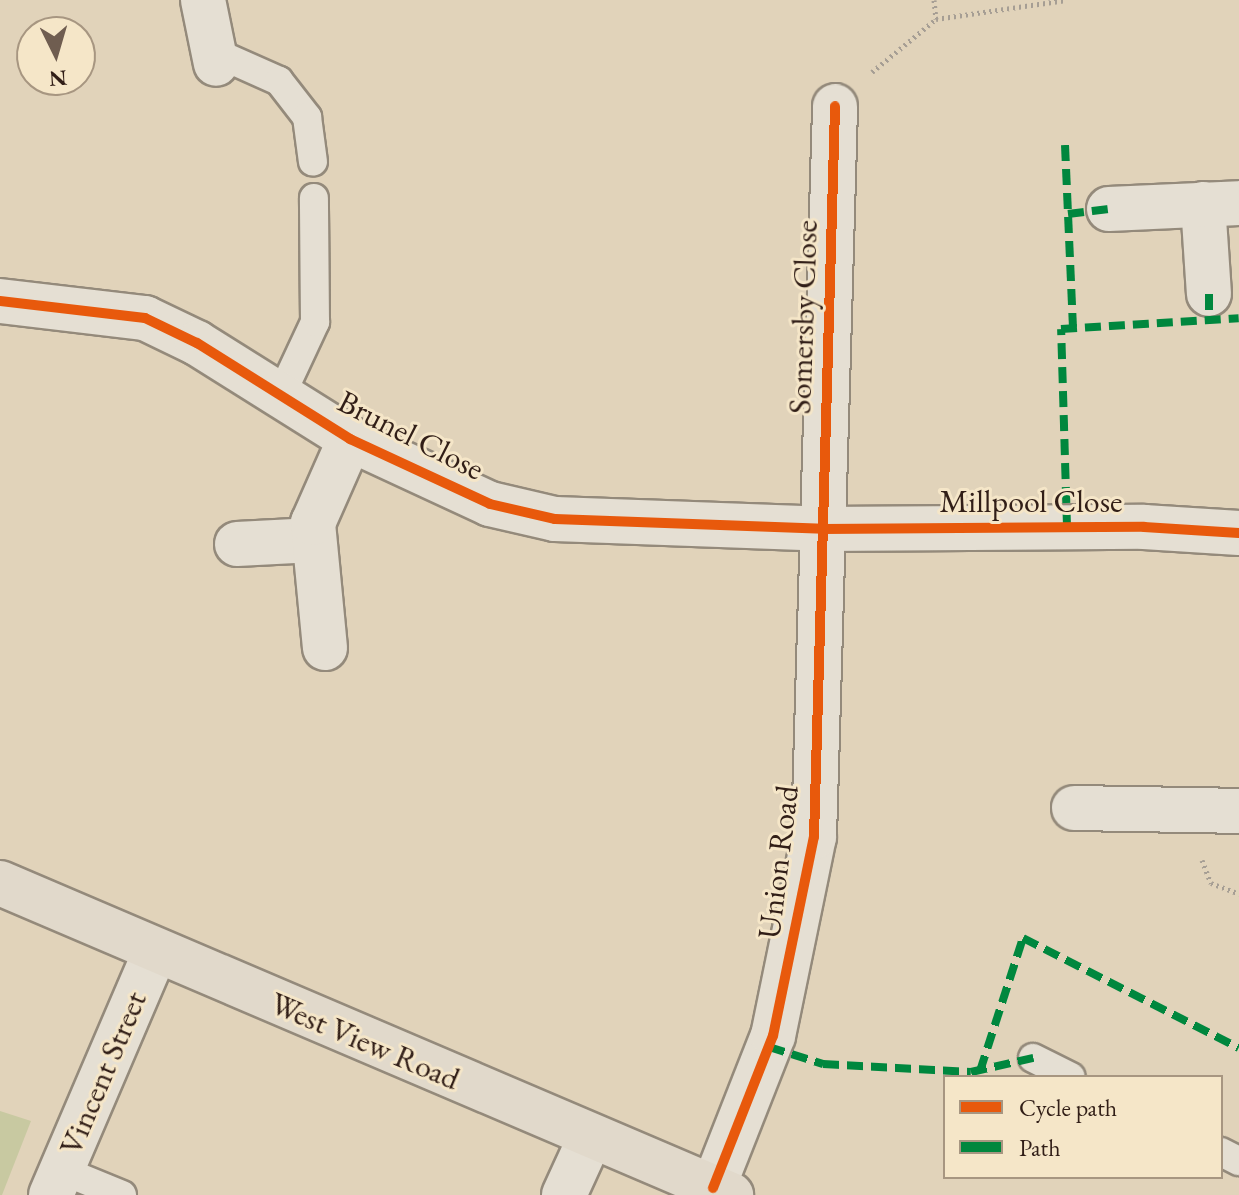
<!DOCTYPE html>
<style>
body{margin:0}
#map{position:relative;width:1239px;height:1195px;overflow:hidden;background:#e1d3ba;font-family:"EB Garamond",serif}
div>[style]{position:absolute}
.green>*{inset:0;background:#c8c9a1}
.path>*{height:5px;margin-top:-2.5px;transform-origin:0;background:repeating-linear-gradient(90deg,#a69e94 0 2px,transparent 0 6px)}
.roads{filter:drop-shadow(2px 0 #948a7b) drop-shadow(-2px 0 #948a7b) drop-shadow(0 2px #948a7b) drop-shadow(0 -2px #948a7b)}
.lane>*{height:28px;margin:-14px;padding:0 14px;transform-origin:14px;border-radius:14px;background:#e5dfd3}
.street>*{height:44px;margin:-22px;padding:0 22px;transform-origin:22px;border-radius:22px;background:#e5dfd3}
.primary>*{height:44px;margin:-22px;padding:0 22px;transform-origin:22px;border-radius:22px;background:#e1d9cb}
.quiet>*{height:8px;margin-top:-4px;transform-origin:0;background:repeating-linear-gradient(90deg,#00873e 0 16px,transparent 0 24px)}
.cycleway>*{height:10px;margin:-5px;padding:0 5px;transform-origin:5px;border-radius:5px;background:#e8590c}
span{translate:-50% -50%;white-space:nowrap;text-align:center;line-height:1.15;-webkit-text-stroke:6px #f5e6c8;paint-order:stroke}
.street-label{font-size:32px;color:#311e17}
.legend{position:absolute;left:943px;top:1075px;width:280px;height:104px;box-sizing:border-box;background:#f5e6c8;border:2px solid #a79681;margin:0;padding:10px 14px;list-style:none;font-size:24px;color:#311e17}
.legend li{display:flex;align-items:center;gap:16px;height:40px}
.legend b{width:40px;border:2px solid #a79681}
.north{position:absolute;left:16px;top:16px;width:80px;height:80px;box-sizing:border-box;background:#f5e6c8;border:2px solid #a79681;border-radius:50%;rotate:175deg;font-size:22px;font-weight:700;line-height:32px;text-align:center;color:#311e17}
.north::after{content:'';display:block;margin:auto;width:28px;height:36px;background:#6f5d50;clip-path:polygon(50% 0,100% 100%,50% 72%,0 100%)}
</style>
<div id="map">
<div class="green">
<i style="clip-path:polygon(0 1111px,31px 1121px,2px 1195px,0 1195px)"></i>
</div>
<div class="path">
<i style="left:934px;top:0;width:19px;rotate:84deg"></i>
<i style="left:872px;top:72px;width:83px;rotate:-39.6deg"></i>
<i style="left:936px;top:19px;width:132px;rotate:-8.3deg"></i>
<i style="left:1202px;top:860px;width:25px;rotate:69deg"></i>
<i style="left:1211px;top:883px;width:30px;rotate:21deg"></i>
</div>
<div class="roads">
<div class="lane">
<i style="left:214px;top:52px;width:71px;rotate:24deg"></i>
<i style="left:279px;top:81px;width:46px;rotate:52.1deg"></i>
<i style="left:307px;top:117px;width:45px;rotate:82.4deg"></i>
<i style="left:281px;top:395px;width:81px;rotate:-65deg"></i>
<i style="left:315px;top:322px;width:124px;rotate:-90.5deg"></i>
<i style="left:1033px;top:1058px;width:42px;rotate:26.6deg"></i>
<i style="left:1221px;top:1152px;width:20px;rotate:27deg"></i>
<i style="left:61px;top:1170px;width:66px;rotate:22.3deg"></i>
</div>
<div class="street">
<i style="left:203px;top:0;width:65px;rotate:78.5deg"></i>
<i style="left:1203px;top:204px;width:90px;rotate:86.2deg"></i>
<i style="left:1109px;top:209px;width:130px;rotate:-2.6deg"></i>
<i style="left:0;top:301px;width:146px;rotate:6.7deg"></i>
<i style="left:145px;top:318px;width:58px;rotate:25.7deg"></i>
<i style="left:197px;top:343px;width:181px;rotate:32.1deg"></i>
<i style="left:350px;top:439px;width:154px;rotate:24.9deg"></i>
<i style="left:490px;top:504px;width:67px;rotate:13deg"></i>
<i style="left:555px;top:519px;width:268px;rotate:2.1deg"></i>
<i style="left:823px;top:529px;width:321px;rotate:-0.4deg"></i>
<i style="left:1144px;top:527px;width:95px;rotate:3.6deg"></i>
<i style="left:237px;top:544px;width:77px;rotate:-3deg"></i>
<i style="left:325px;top:648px;width:126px;rotate:-95.5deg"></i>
<i style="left:313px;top:523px;width:92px;rotate:-66.2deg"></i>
<i style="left:1074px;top:808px;width:165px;rotate:1deg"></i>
<i style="left:713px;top:1188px;width:163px;rotate:-68.5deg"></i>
<i style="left:773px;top:1036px;width:203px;rotate:-78.4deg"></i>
<i style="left:814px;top:837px;width:731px;rotate:-88.35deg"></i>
<i style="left:51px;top:1195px;width:264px;rotate:-66.8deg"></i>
<i style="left:564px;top:1195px;width:65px;rotate:-65.4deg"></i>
</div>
<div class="primary">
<i style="left:0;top:883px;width:795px;rotate:23.11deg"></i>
</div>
</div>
<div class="quiet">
<i style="left:1065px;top:145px;width:182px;rotate:87.5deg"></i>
<i style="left:1068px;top:214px;width:41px;rotate:-7deg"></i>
<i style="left:1209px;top:294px;width:26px;rotate:90deg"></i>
<i style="left:1067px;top:527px;width:198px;rotate:-91.7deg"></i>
<i style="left:1061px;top:329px;width:178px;rotate:-3.5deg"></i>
<i style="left:769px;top:1047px;width:57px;rotate:17.5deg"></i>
<i style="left:823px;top:1064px;width:148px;rotate:3.1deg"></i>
<i style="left:971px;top:1072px;width:64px;rotate:-12.7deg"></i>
<i style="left:980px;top:1071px;width:140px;rotate:-72.1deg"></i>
<i style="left:1023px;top:938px;width:242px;rotate:27deg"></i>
</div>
<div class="cycleway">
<i style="left:0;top:301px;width:146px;rotate:6.7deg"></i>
<i style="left:145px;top:318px;width:58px;rotate:25.7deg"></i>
<i style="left:197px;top:343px;width:181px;rotate:32.1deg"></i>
<i style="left:350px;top:439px;width:154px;rotate:24.9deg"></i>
<i style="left:490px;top:504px;width:67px;rotate:13deg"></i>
<i style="left:555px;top:519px;width:268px;rotate:2.1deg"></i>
<i style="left:823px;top:529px;width:321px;rotate:-0.4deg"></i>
<i style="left:1144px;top:527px;width:95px;rotate:3.6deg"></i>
<i style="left:713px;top:1188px;width:163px;rotate:-68.5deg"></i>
<i style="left:773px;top:1036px;width:203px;rotate:-78.4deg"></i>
<i style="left:814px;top:837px;width:731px;rotate:-88.35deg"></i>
</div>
<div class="street-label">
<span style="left:803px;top:317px;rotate:-88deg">Somersby Close</span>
<span style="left:411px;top:435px;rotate:27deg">Brunel Close</span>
<span style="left:1031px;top:501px">Millpool Close</span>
<span style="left:778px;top:862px;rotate:-83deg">Union Road</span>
<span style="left:365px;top:1041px;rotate:23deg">West View Road</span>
<span style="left:103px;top:1073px;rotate:-67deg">Vincent Street</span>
</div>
<ul class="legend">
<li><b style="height:10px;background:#e8590c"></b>Cycle path</li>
<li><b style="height:10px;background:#00873e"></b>Path</li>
</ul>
<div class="north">N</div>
</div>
